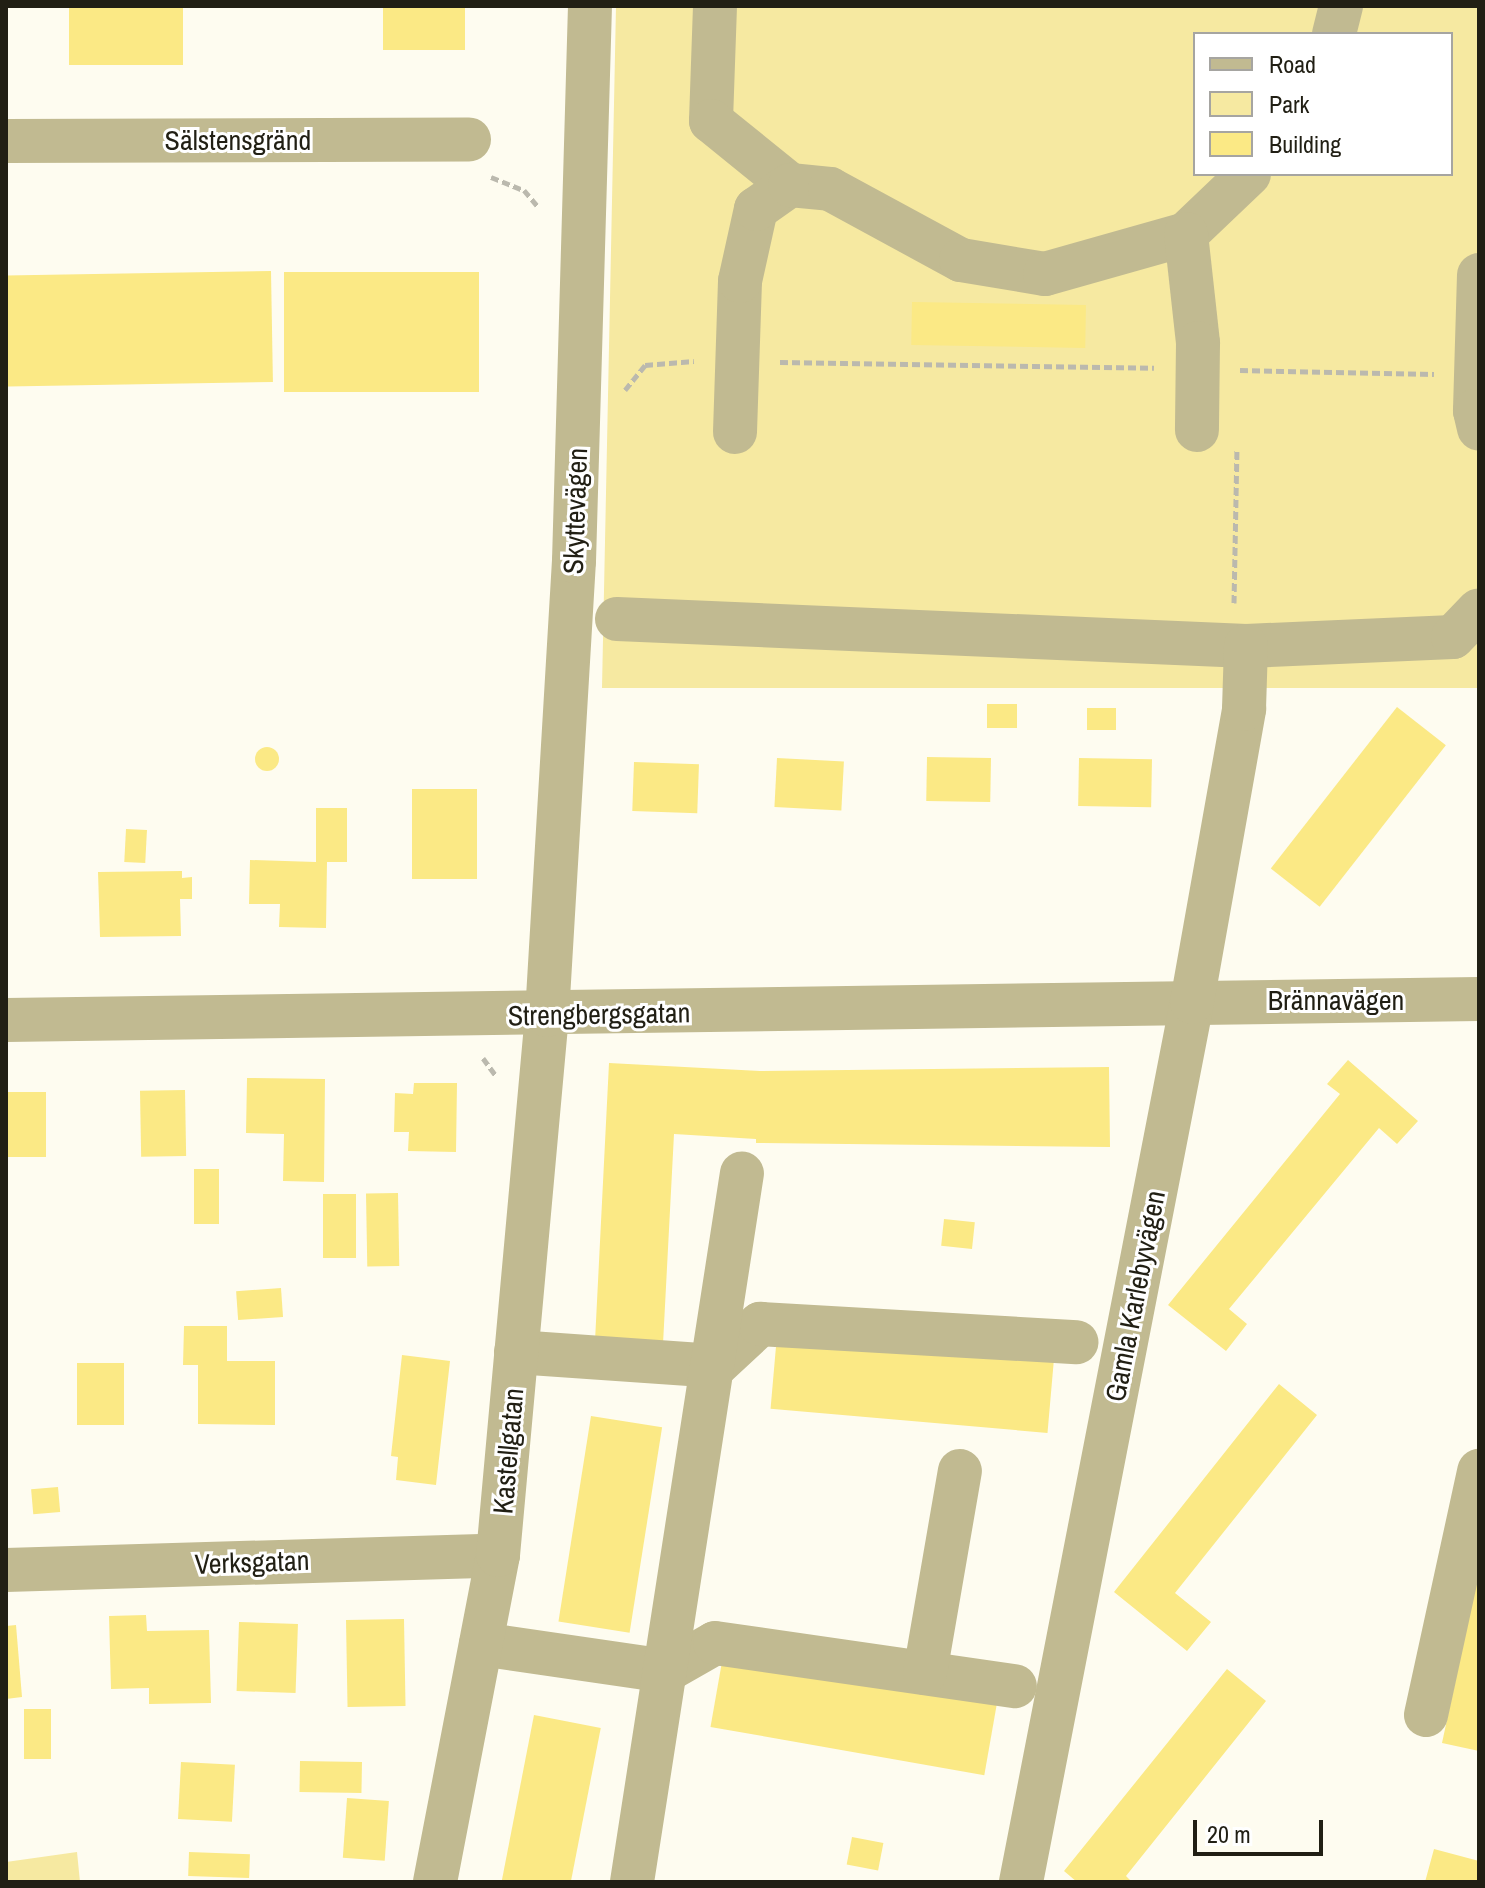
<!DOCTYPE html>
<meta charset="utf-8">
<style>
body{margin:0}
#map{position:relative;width:1485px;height:1888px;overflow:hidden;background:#fefcf0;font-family:"Archivo Narrow",sans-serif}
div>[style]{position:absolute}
.green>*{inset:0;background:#f6e9a1}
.building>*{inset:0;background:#fbe985;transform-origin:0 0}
.round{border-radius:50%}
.path>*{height:5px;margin-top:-2.5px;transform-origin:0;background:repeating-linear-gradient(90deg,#bbb9ae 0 8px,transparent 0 12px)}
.minor>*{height:44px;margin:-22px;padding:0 22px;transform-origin:22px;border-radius:22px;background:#c1ba91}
span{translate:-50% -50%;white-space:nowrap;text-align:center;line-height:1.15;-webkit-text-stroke:6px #fff;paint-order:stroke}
.street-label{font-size:28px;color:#211f14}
.frame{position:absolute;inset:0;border:8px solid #211f14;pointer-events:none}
.legend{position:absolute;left:1193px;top:32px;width:260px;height:144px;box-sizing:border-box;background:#fff;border:2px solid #a6a5a1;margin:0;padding:10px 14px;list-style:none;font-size:24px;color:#211f14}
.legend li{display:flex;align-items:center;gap:16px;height:40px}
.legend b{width:40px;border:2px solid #a6a5a1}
.scale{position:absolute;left:1193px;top:1820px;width:130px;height:36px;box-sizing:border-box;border:4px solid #211f14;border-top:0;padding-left:10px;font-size:24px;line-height:28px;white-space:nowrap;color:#211f14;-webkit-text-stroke:6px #fff;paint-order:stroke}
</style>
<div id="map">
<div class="green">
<i style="clip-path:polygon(evenodd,616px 6px,1479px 6px,1479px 688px,602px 688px,616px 6px,1195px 34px,1451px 34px,1451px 174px,1195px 174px,1195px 34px)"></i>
<i style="clip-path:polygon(77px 1852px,80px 1882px,6px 1882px,6px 1862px)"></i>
</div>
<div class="building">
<i style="left:69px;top:6px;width:114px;height:59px"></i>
<i style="left:383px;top:6px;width:82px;height:44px"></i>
<i style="left:271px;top:271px;width:111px;height:265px;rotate:89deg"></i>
<i style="left:479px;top:272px;width:120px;height:195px;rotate:90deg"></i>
<i style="left:912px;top:302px;width:174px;height:43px;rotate:1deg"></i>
<i style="left:1017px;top:704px;width:24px;height:30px;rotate:90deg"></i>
<i style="left:1397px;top:707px;width:62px;height:205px;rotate:38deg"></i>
<i style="left:1116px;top:708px;width:22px;height:29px;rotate:90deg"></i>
<i class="round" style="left:255px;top:747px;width:24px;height:24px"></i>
<i style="left:927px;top:757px;width:64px;height:44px;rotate:1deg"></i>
<i style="left:777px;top:758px;width:67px;height:49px;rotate:3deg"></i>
<i style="left:1079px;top:758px;width:73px;height:48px;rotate:1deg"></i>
<i style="left:634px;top:762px;width:65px;height:49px;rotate:2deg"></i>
<i style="left:412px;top:789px;width:65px;height:90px"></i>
<i style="clip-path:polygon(316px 808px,347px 808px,347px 862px,327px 862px,326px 928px,279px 927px,280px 904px,249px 904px,250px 860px,316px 862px)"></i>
<i style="left:126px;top:829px;width:21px;height:33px;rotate:3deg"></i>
<i style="clip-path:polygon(182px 871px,182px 878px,192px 877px,192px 899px,180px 899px,181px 936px,100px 937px,98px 872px)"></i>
<i style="clip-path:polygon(1348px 1060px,1418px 1121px,1397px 1144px,1379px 1128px,1229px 1309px,1247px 1324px,1226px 1351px,1168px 1305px,1340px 1094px,1327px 1084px)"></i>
<i style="clip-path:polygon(609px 1063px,760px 1071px,1109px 1067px,1110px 1147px,756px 1143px,756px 1139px,674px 1134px,663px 1344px,595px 1341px)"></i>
<i style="clip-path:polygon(247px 1078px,325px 1079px,324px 1182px,283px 1181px,284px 1134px,246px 1133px)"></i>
<i style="clip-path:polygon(414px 1083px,457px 1083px,456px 1152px,408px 1151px,409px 1132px,394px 1132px,395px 1093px,413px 1094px)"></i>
<i style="left:185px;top:1090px;width:66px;height:45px;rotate:89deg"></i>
<i style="left:6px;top:1092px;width:40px;height:65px"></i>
<i style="left:194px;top:1169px;width:25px;height:55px"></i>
<i style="left:398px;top:1193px;width:73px;height:32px;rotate:89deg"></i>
<i style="left:323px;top:1194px;width:33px;height:64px"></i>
<i style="left:944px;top:1219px;width:31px;height:27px;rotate:6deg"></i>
<i style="left:281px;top:1288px;width:29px;height:45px;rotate:86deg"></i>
<i style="clip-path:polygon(184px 1326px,227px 1326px,227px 1361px,275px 1361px,275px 1425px,198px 1424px,198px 1365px,183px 1365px)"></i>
<i style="left:777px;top:1335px;width:278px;height:74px;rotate:5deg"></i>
<i style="clip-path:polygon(402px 1355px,450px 1361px,436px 1485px,396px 1480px,398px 1457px,391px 1456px)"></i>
<i style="left:77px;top:1363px;width:47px;height:62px"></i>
<i style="clip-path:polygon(1279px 1384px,1317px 1415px,1175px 1593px,1211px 1622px,1187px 1651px,1114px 1592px)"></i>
<i style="left:591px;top:1416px;width:72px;height:208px;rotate:9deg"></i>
<i style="left:58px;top:1487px;width:25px;height:27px;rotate:85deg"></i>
<i style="clip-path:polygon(1478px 1575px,1479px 1575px,1479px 1751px,1442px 1743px)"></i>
<i style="clip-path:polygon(146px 1615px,147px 1631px,209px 1630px,211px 1703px,149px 1704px,149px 1688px,111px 1689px,109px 1616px)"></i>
<i style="left:404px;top:1619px;width:87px;height:58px;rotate:89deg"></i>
<i style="left:239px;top:1622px;width:59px;height:69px;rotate:2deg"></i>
<i style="clip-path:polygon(16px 1625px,22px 1697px,6px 1699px,6px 1626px)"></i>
<i style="left:723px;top:1656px;width:278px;height:72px;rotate:10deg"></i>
<i style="clip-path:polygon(1227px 1669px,1266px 1701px,1126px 1876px,1132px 1882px,1077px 1882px,1064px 1871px)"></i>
<i style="left:24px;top:1709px;width:27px;height:50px"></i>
<i style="left:534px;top:1715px;width:68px;height:170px;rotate:11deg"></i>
<i style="left:300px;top:1761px;width:62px;height:31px;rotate:1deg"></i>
<i style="left:181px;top:1762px;width:54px;height:57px;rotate:3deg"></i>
<i style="left:347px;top:1798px;width:42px;height:60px;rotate:4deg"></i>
<i style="left:852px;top:1837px;width:32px;height:28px;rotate:11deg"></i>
<i style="clip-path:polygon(1434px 1849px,1479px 1861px,1479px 1882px,1425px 1882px)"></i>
<i style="left:189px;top:1852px;width:61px;height:24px;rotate:2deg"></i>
</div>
<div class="path">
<i style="left:491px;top:177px;width:35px;rotate:22deg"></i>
<i style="left:524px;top:190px;width:23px;rotate:50deg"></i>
<i style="left:780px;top:362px;width:374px;rotate:0.9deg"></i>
<i style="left:1240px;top:370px;width:194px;rotate:1.2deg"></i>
<i style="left:625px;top:390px;width:32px;rotate:-51deg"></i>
<i style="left:645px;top:365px;width:49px;rotate:-4.7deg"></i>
<i style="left:1234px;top:603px;width:154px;rotate:-88.9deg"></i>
<i style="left:483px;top:1058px;width:22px;rotate:54deg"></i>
</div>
<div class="minor">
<i style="left:715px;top:6px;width:115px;rotate:92deg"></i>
<i style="left:711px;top:121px;width:102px;rotate:39deg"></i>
<i style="left:1334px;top:34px;width:29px;rotate:-76deg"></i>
<i style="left:6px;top:141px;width:463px;rotate:-0.2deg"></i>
<i style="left:1186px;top:234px;width:87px;rotate:-43.6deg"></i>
<i style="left:1479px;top:275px;width:136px;rotate:91.7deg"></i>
<i style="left:1475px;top:411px;width:18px;rotate:77deg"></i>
<i style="left:735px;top:432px;width:151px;rotate:-88.1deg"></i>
<i style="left:740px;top:281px;width:74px;rotate:-77.5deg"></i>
<i style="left:756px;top:209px;width:42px;rotate:-35.2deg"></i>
<i style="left:790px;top:185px;width:40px;rotate:5.7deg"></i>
<i style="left:830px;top:189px;width:149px;rotate:28.5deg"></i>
<i style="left:961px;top:260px;width:85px;rotate:9.5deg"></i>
<i style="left:1045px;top:274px;width:147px;rotate:-15.8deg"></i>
<i style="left:1186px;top:234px;width:110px;rotate:83.7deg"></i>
<i style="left:1198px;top:343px;width:87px;rotate:90.7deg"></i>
<i style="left:617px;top:619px;width:630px;rotate:2.46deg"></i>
<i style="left:1246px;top:646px;width:207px;rotate:-2.5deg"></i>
<i style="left:1453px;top:637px;width:37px;rotate:-46deg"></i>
<i style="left:6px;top:1020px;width:1473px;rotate:-0.82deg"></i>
<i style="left:516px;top:1352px;width:199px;rotate:4deg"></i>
<i style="left:715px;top:1366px;width:62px;rotate:-43deg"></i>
<i style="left:760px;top:1324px;width:317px;rotate:3.3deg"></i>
<i style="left:6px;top:1570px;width:492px;rotate:-1.7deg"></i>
<i style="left:481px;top:1644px;width:187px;rotate:8.3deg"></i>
<i style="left:666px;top:1671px;width:56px;rotate:-29.7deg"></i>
<i style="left:715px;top:1643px;width:303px;rotate:8.2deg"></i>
<i style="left:925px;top:1673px;width:205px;rotate:-80.2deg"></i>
<i style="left:1426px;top:1715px;width:250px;rotate:-77.7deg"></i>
<i style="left:435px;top:1882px;width:333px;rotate:-79.1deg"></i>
<i style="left:498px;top:1555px;width:542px;rotate:-84.82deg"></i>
<i style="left:547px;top:1015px;width:455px;rotate:-86.6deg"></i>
<i style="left:574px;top:561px;width:555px;rotate:-88.35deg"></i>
<i style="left:632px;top:1882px;width:717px;rotate:-81.18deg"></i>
<i style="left:1021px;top:1882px;width:896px;rotate:-79deg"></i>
<i style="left:1192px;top:1002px;width:298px;rotate:-79.9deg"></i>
<i style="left:1244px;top:709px;width:63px;rotate:-88.2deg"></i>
</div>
<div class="street-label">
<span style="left:238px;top:140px">Sälstensgränd</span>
<span style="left:575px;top:511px;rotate:-88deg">Skyttevägen</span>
<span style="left:1336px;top:1000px">Brännavägen</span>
<span style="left:599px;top:1014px;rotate:-1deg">Strengbergsgatan</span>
<span style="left:1135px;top:1296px;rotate:-79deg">Gamla Karlebyvägen</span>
<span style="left:508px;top:1451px;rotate:-85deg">Kastellgatan</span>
<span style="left:252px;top:1562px;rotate:-2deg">Verksgatan</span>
</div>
<div class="frame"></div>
<ul class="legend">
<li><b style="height:10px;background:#c1ba91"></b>Road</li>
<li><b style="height:22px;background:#f6e9a1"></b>Park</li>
<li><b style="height:22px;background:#fbe985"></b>Building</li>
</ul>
<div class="scale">20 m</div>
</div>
